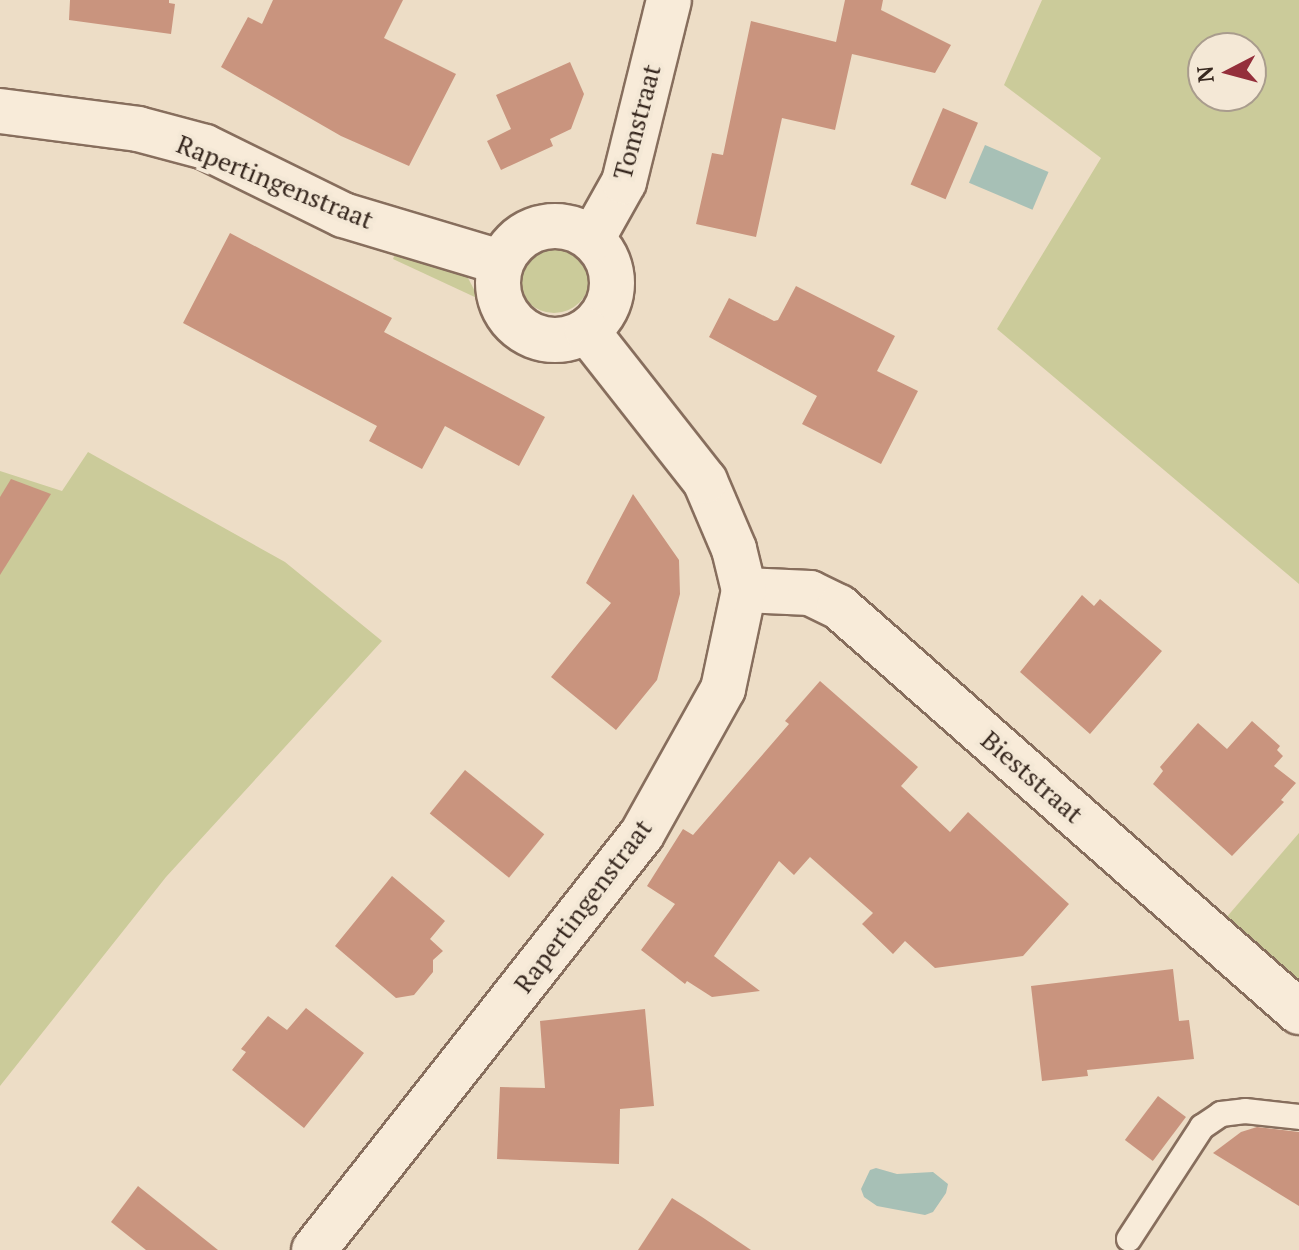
<!DOCTYPE html>
<style>
body{margin:0}
#map{position:relative;width:1299px;height:1250px;overflow:hidden;background:#edddc6;font-family:"PT Serif",serif}
div>[style]{position:absolute}
.green>*{inset:0;background:#cbcb9a}
.round{border-radius:50%}
.water>*{inset:0;background:#a7c0b6;transform-origin:0 0}
.building>*{inset:0;background:#c9947e;transform-origin:0 0}
.roads{filter:drop-shadow(2px 0 #876e5d) drop-shadow(-2px 0 #876e5d) drop-shadow(0 2px #876e5d) drop-shadow(0 -2px #876e5d)}
.service>*{height:24px;margin:-12px;padding:0 12px;transform-origin:12px;border-radius:12px;background:#f8ebd9}
.minor>*{height:44px;margin:-22px;padding:0 22px;transform-origin:22px;border-radius:22px;background:#f8ebd9}
.minor>.ring{margin:-22px;padding:0;box-sizing:content-box;background:none;border:44px solid #f8ebd9;border-radius:50%}
span{translate:-50% -50%;white-space:nowrap;text-align:center;line-height:1.15;-webkit-text-stroke:8px #f4e8d6;paint-order:stroke}
.street-label{font-size:26px;color:#382920}
.north{position:absolute;left:1187px;top:32px;width:80px;height:80px;box-sizing:border-box;background:#f4e8d6;border:2px solid #a99c8d;border-radius:50%;rotate:264deg;font-size:22px;font-weight:700;line-height:32px;text-align:center;color:#382920}
.north::after{content:'';display:block;margin:auto;width:28px;height:36px;background:#942f3b;clip-path:polygon(50% 0,100% 100%,50% 72%,0 100%)}
</style>
<div id="map">
<div class="green">
<i style="clip-path:polygon(evenodd,1042px 0,1299px 0,1299px 584px,997px 329px,1101px 158px,1004px 85px,1042px 0,1203px 48px,1251px 48px,1251px 96px,1203px 96px,1203px 48px)"></i>
<i class="round" style="left:518px;top:241px;width:72px;height:72px"></i>
<i style="clip-path:polygon(397px 249px,456px 266px,468px 278px,479px 299px,393px 259px)"></i>
<i style="clip-path:polygon(88px 452px,285px 562px,382px 641px,166px 877px,0 1086px,0 471px,62px 491px)"></i>
<i style="clip-path:polygon(1299px 833px,1299px 979px,1225px 919px)"></i>
</div>
<div class="water">
<i style="left:985px;top:145px;width:69px;height:41px;rotate:23deg"></i>
<i style="clip-path:polygon(876px 1168px,897px 1174px,933px 1172px,948px 1184px,946px 1193px,933px 1212px,925px 1215px,877px 1206px,864px 1197px,861px 1189px,870px 1170px)"></i>
</div>
<div class="building">
<i style="clip-path:polygon(70px 0,169px 0,169px 3px,175px 4px,171px 34px,69px 20px)"></i>
<i style="clip-path:polygon(273px 0,403px 0,384px 38px,456px 74px,409px 166px,341px 136px,221px 67px,248px 17px,262px 24px)"></i>
<i style="clip-path:polygon(845px 0,883px 0,881px 10px,951px 45px,935px 73px,852px 54px,835px 130px,782px 118px,756px 237px,696px 224px,712px 153px,723px 155px,751px 21px,836px 42px)"></i>
<i style="clip-path:polygon(570px 62px,584px 94px,571px 129px,550px 139px,553px 146px,501px 170px,487px 141px,511px 129px,496px 95px)"></i>
<i style="left:943px;top:108px;width:38px;height:83px;rotate:23deg"></i>
<i style="clip-path:polygon(230px 233px,392px 318px,384px 332px,545px 417px,519px 466px,445px 426px,422px 469px,369px 441px,377px 426px,183px 323px)"></i>
<i style="clip-path:polygon(796px 286px,895px 336px,877px 371px,918px 391px,881px 464px,802px 424px,817px 396px,709px 337px,729px 298px,774px 321px,778px 320px)"></i>
<i style="clip-path:polygon(11px 479px,51px 494px,0 575px,0 497px)"></i>
<i style="clip-path:polygon(633px 494px,679px 560px,680px 594px,657px 680px,616px 730px,551px 677px,611px 603px,586px 583px)"></i>
<i style="clip-path:polygon(1082px 595px,1094px 606px,1100px 599px,1162px 651px,1090px 734px,1020px 672px)"></i>
<i style="clip-path:polygon(820px 681px,918px 767px,901px 786px,950px 832px,968px 812px,1069px 904px,1023px 956px,935px 968px,905px 941px,893px 954px,862px 924px,873px 913px,810px 857px,794px 875px,779px 861px,714px 956px,760px 991px,712px 997px,687px 981px,685px 984px,641px 950px,675px 904px,647px 886px,683px 829px,693px 835px,789px 724px,785px 721px)"></i>
<i style="clip-path:polygon(1252px 721px,1280px 746px,1277px 750px,1283px 756px,1274px 766px,1296px 783px,1281px 800px,1284px 802px,1232px 856px,1153px 784px,1163px 771px,1160px 767px,1198px 723px,1227px 749px)"></i>
<i style="left:465px;top:770px;width:102px;height:56px;rotate:39deg"></i>
<i style="clip-path:polygon(392px 876px,445px 921px,430px 939px,443px 951px,433px 960px,433px 972px,414px 995px,396px 998px,335px 946px)"></i>
<i style="clip-path:polygon(1173px 969px,1179px 1021px,1189px 1020px,1194px 1059px,1087px 1070px,1088px 1076px,1042px 1081px,1031px 986px)"></i>
<i style="clip-path:polygon(306px 1008px,364px 1053px,304px 1128px,232px 1070px,246px 1052px,241px 1049px,268px 1016px,287px 1030px)"></i>
<i style="clip-path:polygon(645px 1009px,654px 1106px,620px 1109px,619px 1164px,497px 1159px,500px 1087px,545px 1088px,540px 1021px)"></i>
<i style="left:1158px;top:1096px;width:35px;height:55px;rotate:37deg"></i>
<i style="clip-path:polygon(1257px 1127px,1299px 1132px,1299px 1206px,1213px 1153px,1241px 1132px)"></i>
<i style="clip-path:polygon(138px 1186px,218px 1250px,146px 1250px,111px 1222px)"></i>
<i style="clip-path:polygon(672px 1198px,702px 1217px,751px 1250px,638px 1250px)"></i>
</div>
<div class="roads">
<div class="service">
<i style="left:1129px;top:1239px;width:134px;rotate:-56.9deg"></i>
<i style="left:1202px;top:1127px;width:23px;rotate:-34deg"></i>
<i style="left:1221px;top:1114px;width:24px;rotate:-7deg"></i>
<i style="left:1245px;top:1111px;width:54px;rotate:6.3deg"></i>
</div>
<div class="minor">
<i style="left:0;top:111px;width:139px;rotate:7.4deg"></i>
<i style="left:138px;top:129px;width:69px;rotate:15deg"></i>
<i style="left:205px;top:147px;width:154px;rotate:26.2deg"></i>
<i style="left:343px;top:215px;width:164px;rotate:16.7deg"></i>
<i class="ring" style="left:498px;top:226px;width:70px;height:70px"></i>
<i style="left:592px;top:239px;width:65px;rotate:-60.7deg"></i>
<i style="left:624px;top:182px;width:187px;rotate:-76.1deg"></i>
<i style="left:744px;top:590px;width:66px;rotate:2.6deg"></i>
<i style="left:810px;top:593px;width:32px;rotate:26deg"></i>
<i style="left:839px;top:607px;width:613px;rotate:41.36deg"></i>
<i style="left:314px;top:1250px;width:530px;rotate:-51.75deg"></i>
<i style="left:642px;top:834px;width:166px;rotate:-60.8deg"></i>
<i style="left:723px;top:689px;width:101px;rotate:-78deg"></i>
<i style="left:744px;top:590px;width:42px;rotate:-103.7deg"></i>
<i style="left:734px;top:549px;width:74px;rotate:-113.1deg"></i>
<i style="left:705px;top:481px;width:191px;rotate:-128.2deg"></i>
</div>
</div>
<div class="street-label">
<span style="left:637px;top:122px;rotate:-75deg">Tomstraat</span>
<span style="left:275px;top:182px;rotate:22deg">Rapertingenstraat</span>
<span style="left:1032px;top:777px;rotate:41deg">Bieststraat</span>
<span style="left:583px;top:906px;rotate:-53deg">Rapertingenstraat</span>
</div>
<div class="north">N</div>
</div>
